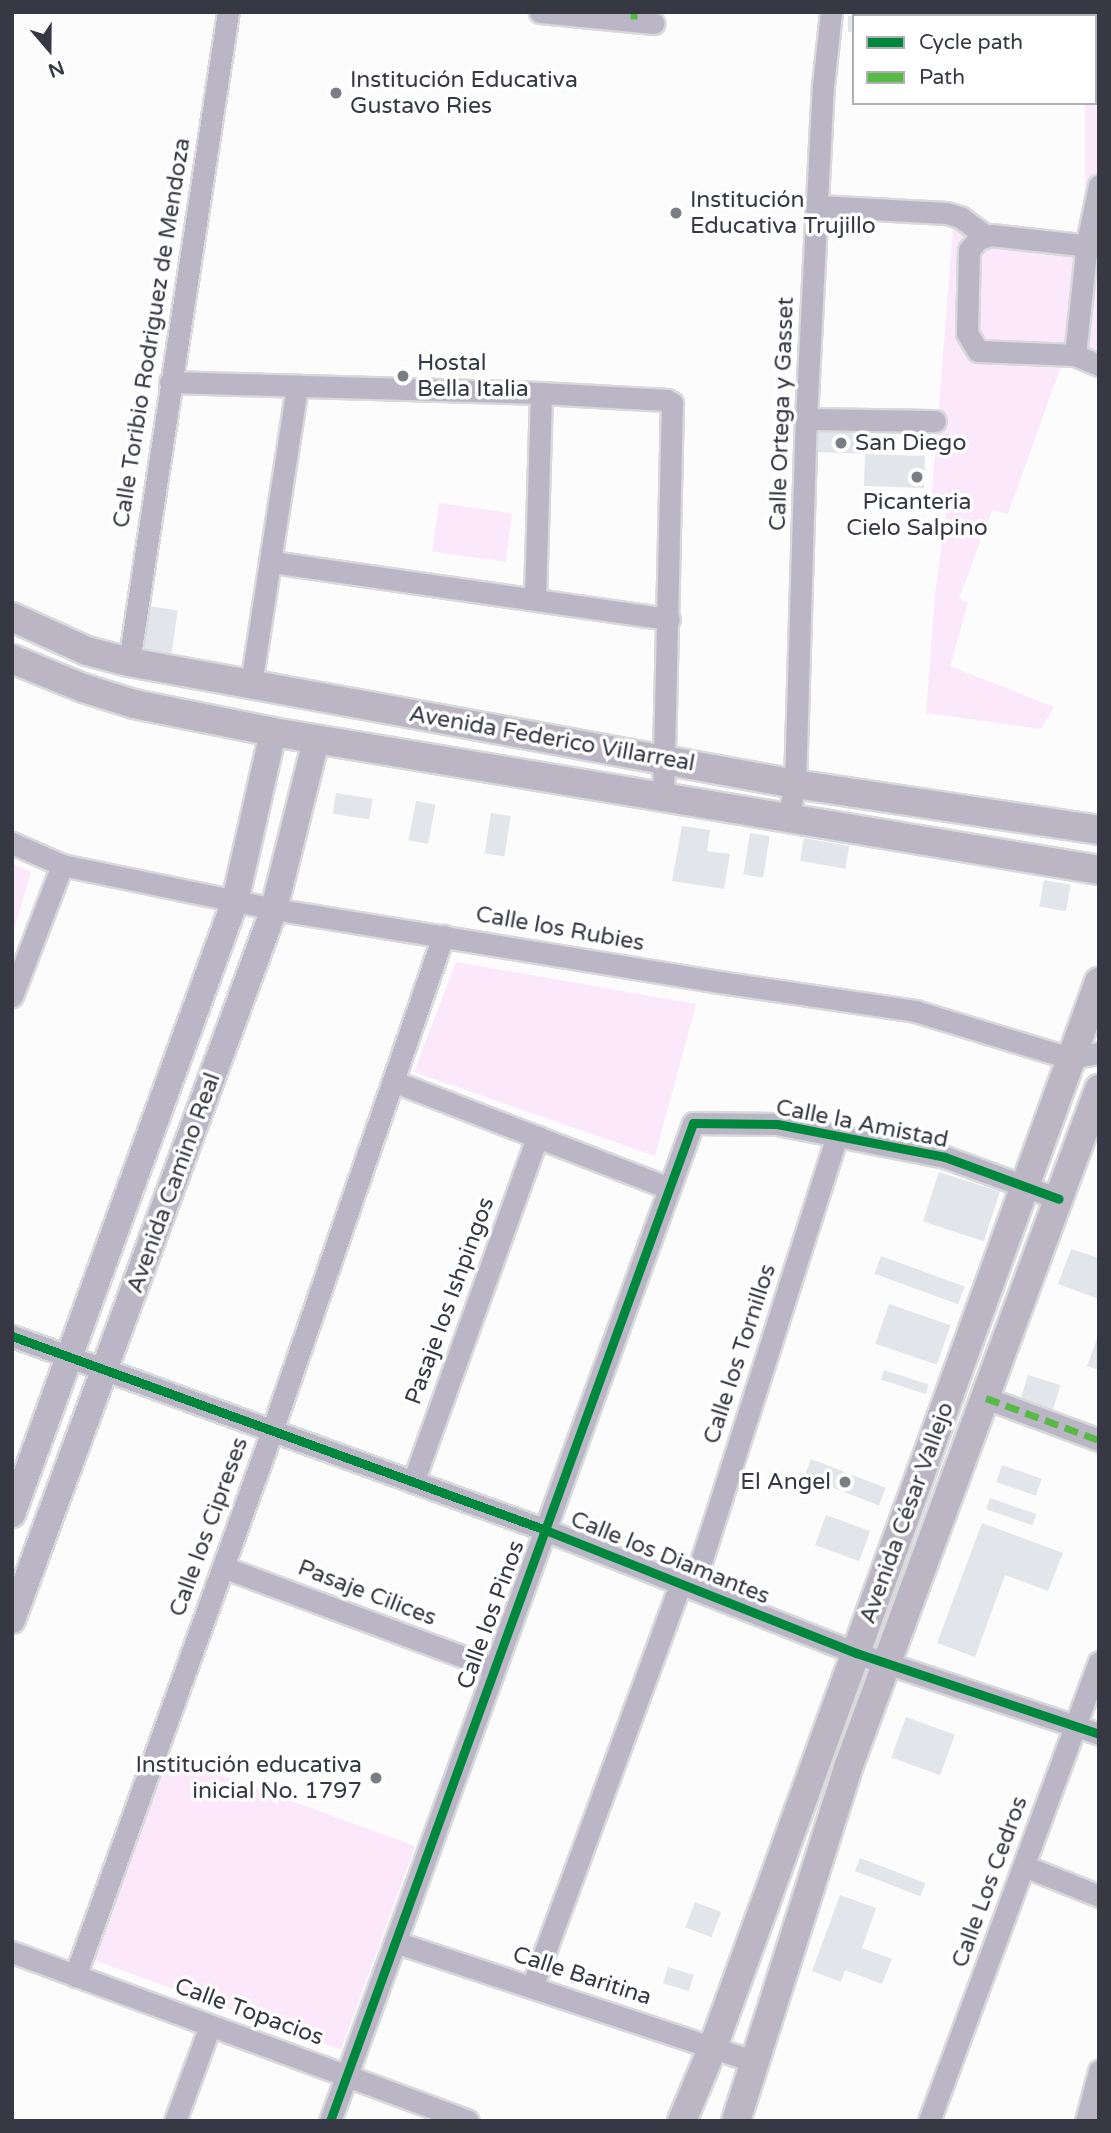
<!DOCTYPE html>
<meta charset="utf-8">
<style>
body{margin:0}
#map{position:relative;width:1111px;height:2133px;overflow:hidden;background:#fcfcfc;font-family:"Varela Round",sans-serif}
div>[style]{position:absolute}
.green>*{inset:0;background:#fbe9fb;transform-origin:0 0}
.building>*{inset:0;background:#e2e6ea;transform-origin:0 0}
.roads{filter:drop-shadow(2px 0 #d8d9db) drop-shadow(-2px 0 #d8d9db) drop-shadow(0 2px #d8d9db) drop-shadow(0 -2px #d8d9db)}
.minor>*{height:21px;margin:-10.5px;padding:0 10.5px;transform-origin:10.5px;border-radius:10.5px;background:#bbb6c5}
.tertiary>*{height:26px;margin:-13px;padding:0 13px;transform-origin:13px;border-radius:13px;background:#bbb6c5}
.secondary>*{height:28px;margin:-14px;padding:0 14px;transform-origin:14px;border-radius:14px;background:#bbb5c4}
.quiet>*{height:7px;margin-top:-3.5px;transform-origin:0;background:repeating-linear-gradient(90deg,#58b947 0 14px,transparent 0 21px)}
.cycleway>*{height:9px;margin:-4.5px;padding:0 4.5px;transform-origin:4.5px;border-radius:4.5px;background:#00873e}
.dots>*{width:19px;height:19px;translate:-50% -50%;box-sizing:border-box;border:4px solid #fff;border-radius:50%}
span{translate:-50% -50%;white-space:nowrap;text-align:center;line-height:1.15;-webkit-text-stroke:7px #fff;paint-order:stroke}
.poi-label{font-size:23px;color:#363843}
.left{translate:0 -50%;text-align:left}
.right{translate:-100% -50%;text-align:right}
.street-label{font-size:23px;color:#363843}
.frame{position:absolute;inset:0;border:14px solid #363843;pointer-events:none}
.legend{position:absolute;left:852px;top:14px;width:245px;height:91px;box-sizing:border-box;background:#fff;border:2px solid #afafb4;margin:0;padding:9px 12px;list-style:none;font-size:21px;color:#363843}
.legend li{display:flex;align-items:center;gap:14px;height:35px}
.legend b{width:35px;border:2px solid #afafb4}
.north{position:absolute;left:14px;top:14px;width:70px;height:70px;-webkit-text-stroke:5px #fff;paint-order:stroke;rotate:160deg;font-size:19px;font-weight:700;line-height:28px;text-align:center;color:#363843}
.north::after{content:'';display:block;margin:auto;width:24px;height:32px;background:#363843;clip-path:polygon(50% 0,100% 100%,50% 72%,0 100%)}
</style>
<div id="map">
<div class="green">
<i style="clip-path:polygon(1085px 12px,1099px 12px,1099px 361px,1067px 349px,1008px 514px,992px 510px,959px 598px,968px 603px,950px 666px,1054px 707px,1041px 729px,926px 713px,935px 595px,947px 504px,931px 505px,953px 229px,1085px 234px,1085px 103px,1095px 103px,1095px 16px,1085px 16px)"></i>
<i style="left:439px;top:503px;width:74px;height:49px;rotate:8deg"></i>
<i style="clip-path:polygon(12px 864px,31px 872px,12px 936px)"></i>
<i style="clip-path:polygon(456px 962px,696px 1004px,655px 1156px,414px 1072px)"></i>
<i style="left:168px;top:1756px;width:263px;height:217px;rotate:20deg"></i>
</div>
<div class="building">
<i style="left:848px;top:16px;width:6px;height:16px"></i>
<i style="left:817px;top:432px;width:49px;height:20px;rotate:2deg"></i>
<i style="left:865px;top:454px;width:60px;height:32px;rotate:2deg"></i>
<i style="left:148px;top:606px;width:30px;height:43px;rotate:8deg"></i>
<i style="left:336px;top:793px;width:37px;height:21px;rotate:9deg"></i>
<i style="left:416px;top:801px;width:20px;height:40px;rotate:11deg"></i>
<i style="left:491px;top:813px;width:20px;height:41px;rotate:9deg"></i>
<i style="clip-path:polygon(682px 826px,710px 830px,707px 851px,730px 854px,724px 889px,672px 881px)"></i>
<i style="left:750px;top:833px;width:20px;height:42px;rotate:9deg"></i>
<i style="left:804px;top:838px;width:46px;height:23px;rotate:10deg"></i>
<i style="left:1044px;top:880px;width:27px;height:27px;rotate:10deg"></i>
<i style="left:939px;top:1172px;width:64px;height:52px;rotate:18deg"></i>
<i style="clip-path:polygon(1071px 1249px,1099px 1258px,1099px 1299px,1058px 1284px)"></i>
<i style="left:881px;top:1256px;width:89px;height:19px;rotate:20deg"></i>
<i style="left:889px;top:1304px;width:65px;height:42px;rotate:19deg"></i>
<i style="clip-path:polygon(1099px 1334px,1099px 1370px,1087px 1366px)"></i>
<i style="left:884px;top:1370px;width:47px;height:10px;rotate:18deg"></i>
<i style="left:1028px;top:1375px;width:34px;height:28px;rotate:17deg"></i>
<i style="left:811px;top:1459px;width:80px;height:19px;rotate:21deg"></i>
<i style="left:1002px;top:1465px;width:42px;height:18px;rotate:19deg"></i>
<i style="left:990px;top:1498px;width:49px;height:12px;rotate:19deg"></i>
<i style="left:826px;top:1515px;width:47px;height:32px;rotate:20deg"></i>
<i style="clip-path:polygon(982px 1523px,1063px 1553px,1048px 1591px,1005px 1575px,975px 1657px,937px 1643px)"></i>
<i style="left:906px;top:1717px;width:52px;height:43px;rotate:20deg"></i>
<i style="left:860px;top:1858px;width:70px;height:14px;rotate:21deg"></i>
<i style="clip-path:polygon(840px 1895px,876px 1908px,862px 1948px,892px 1959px,882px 1984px,845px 1970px,841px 1982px,812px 1971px)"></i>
<i style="left:695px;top:1902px;width:28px;height:27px;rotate:21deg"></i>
<i style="left:668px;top:1967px;width:27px;height:17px;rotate:17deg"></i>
</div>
<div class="roads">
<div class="minor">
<i style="left:540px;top:12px;width:114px;rotate:5.6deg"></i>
<i style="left:818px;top:206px;width:128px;rotate:3.1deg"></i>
<i style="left:946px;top:213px;width:15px;rotate:16deg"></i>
<i style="left:960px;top:217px;width:31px;rotate:36deg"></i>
<i style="left:1099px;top:247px;width:109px;rotate:-173.7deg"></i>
<i style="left:991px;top:235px;width:14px;rotate:163deg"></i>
<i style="left:978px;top:239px;width:14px;rotate:129deg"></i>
<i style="left:969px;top:250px;width:83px;rotate:91.4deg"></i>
<i style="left:967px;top:333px;width:21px;rotate:59deg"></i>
<i style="left:978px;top:351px;width:97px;rotate:2.4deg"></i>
<i style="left:1075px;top:355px;width:26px;rotate:23deg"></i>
<i style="left:1075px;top:355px;width:113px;rotate:-83.9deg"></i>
<i style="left:1087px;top:243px;width:59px;rotate:-78.3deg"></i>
<i style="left:170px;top:382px;width:371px;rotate:1.7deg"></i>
<i style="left:541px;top:393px;width:126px;rotate:3.2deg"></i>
<i style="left:667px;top:400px;width:6px;rotate:31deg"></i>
<i style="left:672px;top:403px;width:392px;rotate:91.3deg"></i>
<i style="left:806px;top:419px;width:129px;rotate:0.9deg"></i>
<i style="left:272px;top:562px;width:401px;rotate:8.2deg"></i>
<i style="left:535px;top:597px;width:204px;rotate:-88.3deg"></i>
<i style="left:129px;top:662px;width:657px;rotate:-81.34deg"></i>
<i style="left:251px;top:684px;width:302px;rotate:-81.2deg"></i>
<i style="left:788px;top:818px;width:35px;rotate:-78deg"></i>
<i style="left:795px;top:784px;width:365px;rotate:-88.3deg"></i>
<i style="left:806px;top:419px;width:333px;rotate:-87.1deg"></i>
<i style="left:823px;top:86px;width:74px;rotate:-83.8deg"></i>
<i style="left:12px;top:843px;width:55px;rotate:23.7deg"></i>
<i style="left:62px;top:865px;width:217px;rotate:11.7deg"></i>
<i style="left:274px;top:909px;width:451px;rotate:9.3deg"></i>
<i style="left:719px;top:982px;width:198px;rotate:8.4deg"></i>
<i style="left:915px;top:1011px;width:162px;rotate:16.9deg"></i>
<i style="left:1070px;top:1058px;width:29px;rotate:-10deg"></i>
<i style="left:12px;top:996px;width:140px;rotate:-69.1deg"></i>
<i style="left:393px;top:1081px;width:296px;rotate:21.2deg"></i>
<i style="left:12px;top:1336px;width:565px;rotate:19.97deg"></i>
<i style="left:543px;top:1529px;width:337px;rotate:21.6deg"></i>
<i style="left:856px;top:1653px;width:256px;rotate:18.4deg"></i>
<i style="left:986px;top:1398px;width:121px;rotate:20.4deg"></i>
<i style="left:413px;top:1482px;width:367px;rotate:-70.2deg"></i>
<i style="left:223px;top:1567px;width:288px;rotate:20.5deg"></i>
<i style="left:693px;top:1587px;width:473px;rotate:-72.3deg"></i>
<i style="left:1024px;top:1866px;width:81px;rotate:21.8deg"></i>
<i style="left:395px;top:1942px;width:377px;rotate:18.4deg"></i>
<i style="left:12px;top:1952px;width:486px;rotate:20.3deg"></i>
<i style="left:75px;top:1976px;width:580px;rotate:-70.13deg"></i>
<i style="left:272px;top:1431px;width:524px;rotate:-70.94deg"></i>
<i style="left:532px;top:1987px;width:431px;rotate:-69.8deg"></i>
<i style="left:175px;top:2121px;width:101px;rotate:-69.8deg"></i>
<i style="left:330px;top:2121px;width:1062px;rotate:-70.01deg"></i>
<i style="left:693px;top:1123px;width:84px;rotate:0.7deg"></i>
<i style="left:777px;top:1124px;width:171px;rotate:11.1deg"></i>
<i style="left:945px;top:1157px;width:121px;rotate:20.2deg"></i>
<i style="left:929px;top:2121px;width:489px;rotate:-69.7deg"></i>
<i style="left:1086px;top:2121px;width:52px;rotate:-75.4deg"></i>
</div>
<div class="tertiary">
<i style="left:12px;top:1514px;width:652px;rotate:-70.01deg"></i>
<i style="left:235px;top:901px;width:173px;rotate:-77.3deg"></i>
<i style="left:12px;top:1620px;width:758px;rotate:-69.77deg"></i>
<i style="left:274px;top:909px;width:174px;rotate:-76deg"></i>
</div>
<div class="secondary">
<i style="left:12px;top:617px;width:82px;rotate:24.4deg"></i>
<i style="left:87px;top:651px;width:43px;rotate:14.7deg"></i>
<i style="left:129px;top:662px;width:677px;rotate:10.38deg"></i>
<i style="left:795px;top:784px;width:307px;rotate:8.6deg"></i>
<i style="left:12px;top:659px;width:77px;rotate:22.2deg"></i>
<i style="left:83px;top:688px;width:53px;rotate:17.4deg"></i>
<i style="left:134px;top:704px;width:142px;rotate:11.4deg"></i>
<i style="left:273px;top:732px;width:837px;rotate:9.48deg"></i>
<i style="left:682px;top:2121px;width:80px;rotate:-67.3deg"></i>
<i style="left:713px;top:2047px;width:1133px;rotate:-70.08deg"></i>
<i style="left:736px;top:2121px;width:374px;rotate:-72.4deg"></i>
<i style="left:849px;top:1765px;width:721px;rotate:-69.7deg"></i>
</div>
</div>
<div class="quiet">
<i style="left:634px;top:19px;width:7px;rotate:-90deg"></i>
<i style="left:986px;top:1398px;width:121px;rotate:20.4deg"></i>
</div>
<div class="cycleway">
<i style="left:12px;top:1336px;width:565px;rotate:19.97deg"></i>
<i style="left:543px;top:1529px;width:337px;rotate:21.6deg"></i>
<i style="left:856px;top:1653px;width:256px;rotate:18.4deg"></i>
<i style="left:330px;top:2121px;width:1062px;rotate:-70.01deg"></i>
<i style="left:693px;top:1123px;width:84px;rotate:0.7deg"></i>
<i style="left:777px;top:1124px;width:171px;rotate:11.1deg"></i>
<i style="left:945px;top:1157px;width:121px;rotate:20.2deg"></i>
</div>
<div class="dots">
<i style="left:336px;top:93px;background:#7b7d84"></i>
<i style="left:676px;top:213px;background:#7b7d84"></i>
<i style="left:403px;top:376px;background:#7b7d84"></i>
<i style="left:841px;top:443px;background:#7b7d84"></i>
<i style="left:917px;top:477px;background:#7b7d84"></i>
<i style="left:845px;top:1482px;background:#7b7d84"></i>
<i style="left:376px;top:1778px;background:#7b7d84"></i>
</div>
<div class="poi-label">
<span class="left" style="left:350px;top:93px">Institución Educativa<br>Gustavo Ries</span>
<span class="left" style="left:690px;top:213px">Institución<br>Educativa Trujillo</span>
<span class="left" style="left:417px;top:376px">Hostal<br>Bella Italia</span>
<span class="left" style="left:855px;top:443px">San Diego</span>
<span style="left:917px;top:515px">Picanteria<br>Cielo Salpino</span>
<span class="right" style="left:831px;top:1482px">El Angel</span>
<span class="right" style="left:362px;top:1778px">Institución educativa<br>inicial No. 1797</span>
</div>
<div class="street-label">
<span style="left:152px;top:333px;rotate:-81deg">Calle Toribio Rodriguez de Mendoza</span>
<span style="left:782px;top:414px;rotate:-88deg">Calle Ortega y Gasset</span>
<span style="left:552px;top:739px;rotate:10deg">Avenida Federico Villarreal</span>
<span style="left:560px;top:929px;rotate:10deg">Calle los Rubies</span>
<span style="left:862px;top:1124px;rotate:11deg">Calle la Amistad</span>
<span style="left:174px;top:1183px;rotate:-70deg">Avenida Camino Real</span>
<span style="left:450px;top:1301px;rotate:-70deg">Pasaje los Ishpingos</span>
<span style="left:740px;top:1354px;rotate:-72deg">Calle los Tornillos</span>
<span style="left:907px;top:1513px;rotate:-70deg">Avenida César Vallejo</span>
<span style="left:209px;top:1527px;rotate:-70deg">Calle los Cipreses</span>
<span style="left:670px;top:1558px;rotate:22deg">Calle los Diamantes</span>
<span style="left:367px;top:1593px;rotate:21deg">Pasaje Cilices</span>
<span style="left:491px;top:1615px;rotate:-70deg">Calle los Pinos</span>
<span style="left:990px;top:1882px;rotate:-70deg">Calle Los Cedros</span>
<span style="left:582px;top:1976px;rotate:18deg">Calle Baritina</span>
<span style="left:249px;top:2012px;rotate:20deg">Calle Topacios</span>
</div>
<div class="frame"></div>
<ul class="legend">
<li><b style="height:9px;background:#00873e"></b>Cycle path</li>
<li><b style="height:9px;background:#58b947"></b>Path</li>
</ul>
<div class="north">N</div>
</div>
